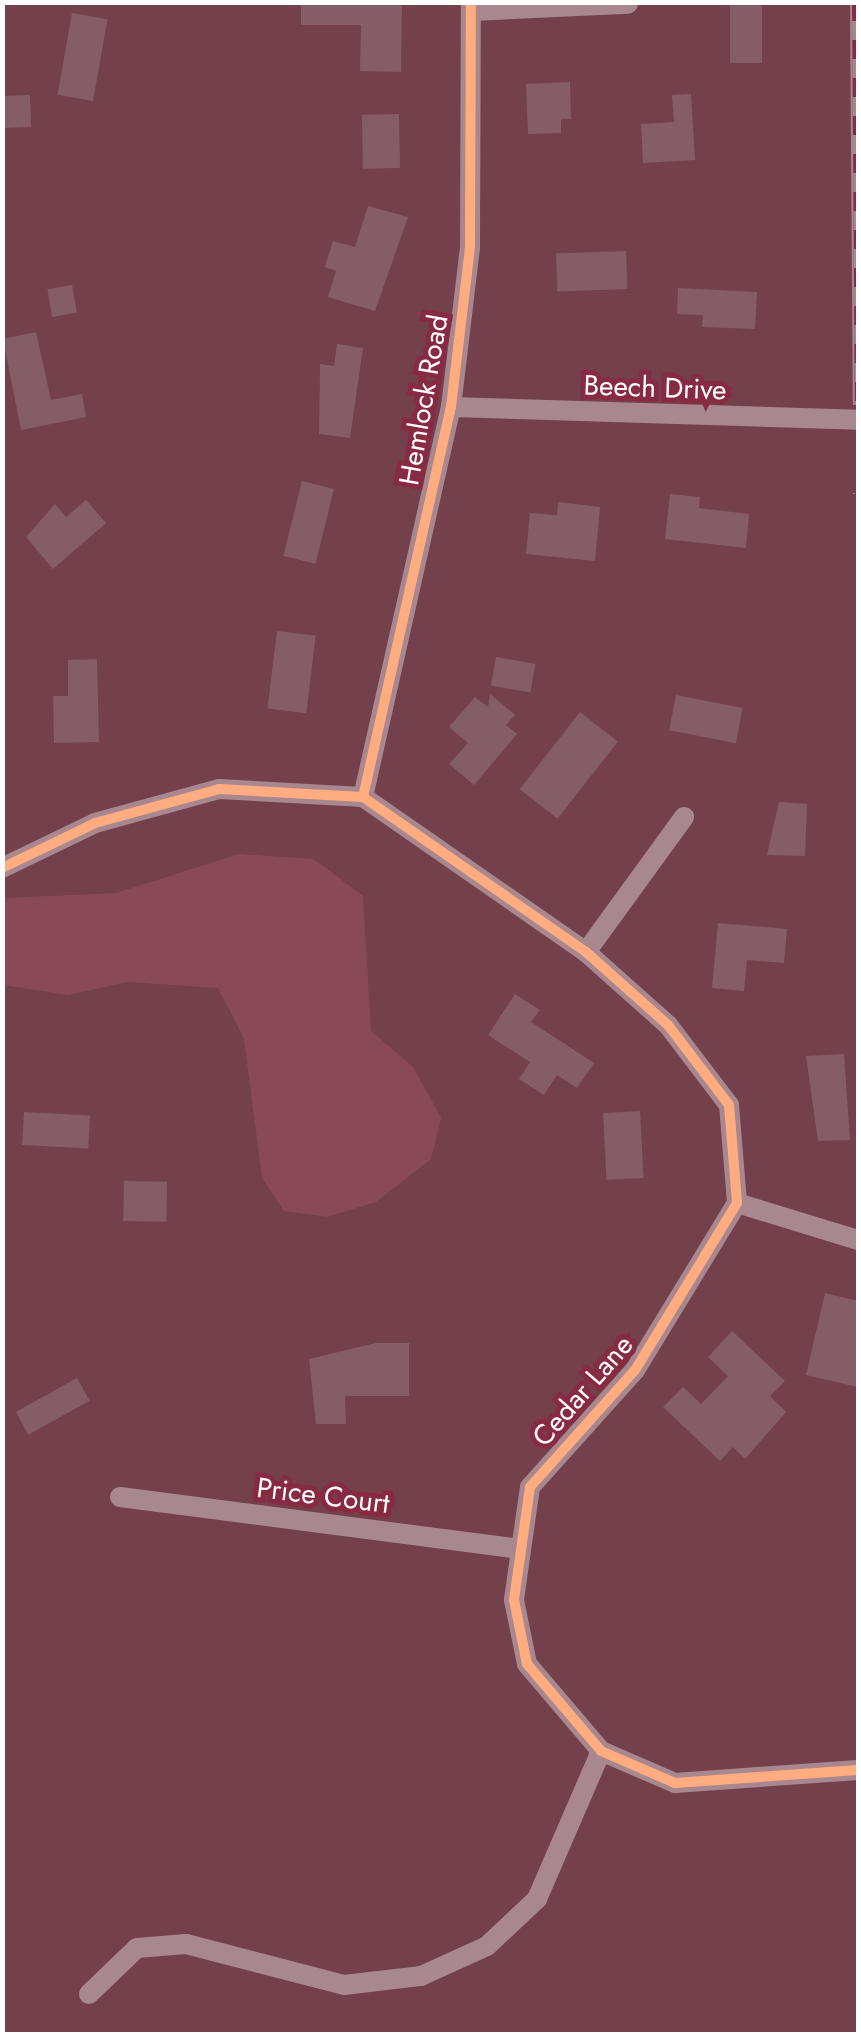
<!DOCTYPE html>
<style>
body{margin:0}
#map{position:relative;width:861px;height:2037px;overflow:hidden;background:#73404c;font-family:Jost,sans-serif}
div>[style]{position:absolute}
.water>*{inset:0;background:#8a4959}
.building>*{inset:0;background:#855d67;transform-origin:0 0}
.street>*{height:20px;margin:-10px;padding:0 10px;transform-origin:10px;border-radius:10px;background:#a8878e}
.rail>*{height:10px;margin-top:-5px;transform-origin:0;background:repeating-linear-gradient(90deg,#882b42 0 19px,#a6868d 0 38px);box-sizing:border-box;border-block:2px solid #a6868d}
.cycleway>*{height:10px;margin:-5px;padding:0 5px;transform-origin:5px;border-radius:5px;background:#ffac80}
span{translate:-50% -50%;white-space:nowrap;text-align:center;line-height:1.15;-webkit-text-stroke:10px #882b42;paint-order:stroke}
.street-label{font-size:28px;color:#fff}
.frame{position:absolute;inset:0;border:5px solid #fff;pointer-events:none}
</style>
<div id="map">
<div class="water">
<i style="clip-path:polygon(239px 854px,314px 859px,363px 896px,371px 1031px,413px 1067px,441px 1118px,431px 1159px,376px 1202px,327px 1217px,284px 1211px,262px 1178px,244px 1039px,218px 988px,127px 982px,68px 995px,3px 985px,3px 898px,116px 893px)"></i>
</div>
<div class="building">
<i style="clip-path:polygon(301px 2px,402px 2px,401px 72px,360px 71px,361px 25px,301px 25px)"></i>
<i style="left:730px;top:2px;width:32px;height:61px"></i>
<i style="left:72px;top:13px;width:36px;height:83px;rotate:10deg"></i>
<i style="clip-path:polygon(570px 82px,571px 119px,561px 119px,561px 133px,528px 134px,526px 84px)"></i>
<i style="clip-path:polygon(691px 94px,695px 160px,643px 163px,641px 124px,674px 122px,672px 95px)"></i>
<i style="left:30px;top:95px;width:32px;height:28px;rotate:88deg"></i>
<i style="left:399px;top:114px;width:54px;height:37px;rotate:89deg"></i>
<i style="clip-path:polygon(368px 206px,408px 217px,375px 311px,328px 297px,336px 271px,325px 267px,333px 241px,355px 247px)"></i>
<i style="left:626px;top:251px;width:38px;height:70px;rotate:88deg"></i>
<i style="left:72px;top:285px;width:28px;height:25px;rotate:80deg"></i>
<i style="clip-path:polygon(678px 288px,757px 292px,755px 329px,702px 327px,703px 315px,677px 314px)"></i>
<i style="clip-path:polygon(36px 332px,51px 400px,82px 394px,86px 417px,21px 430px,3px 339px)"></i>
<i style="clip-path:polygon(337px 344px,363px 348px,350px 438px,319px 434px,320px 364px,334px 366px)"></i>
<i style="left:302px;top:481px;width:33px;height:77px;rotate:14deg"></i>
<i style="clip-path:polygon(670px 494px,700px 497px,699px 508px,749px 514px,746px 548px,665px 539px)"></i>
<i style="clip-path:polygon(86px 500px,106px 523px,53px 569px,26px 537px,55px 504px,66px 517px)"></i>
<i style="clip-path:polygon(558px 502px,600px 507px,595px 561px,526px 554px,530px 513px,557px 515px)"></i>
<i style="left:277px;top:631px;width:39px;height:78px;rotate:7deg"></i>
<i style="left:496px;top:657px;width:40px;height:29px;rotate:10deg"></i>
<i style="clip-path:polygon(97px 659px,99px 742px,54px 743px,53px 696px,68px 696px,68px 660px)"></i>
<i style="clip-path:polygon(490px 694px,515px 715px,506px 725px,517px 734px,474px 785px,449px 764px,468px 743px,449px 727px,475px 697px,488px 707px)"></i>
<i style="left:676px;top:695px;width:68px;height:36px;rotate:11deg"></i>
<i style="left:580px;top:712px;width:48px;height:98px;rotate:38deg"></i>
<i style="clip-path:polygon(779px 802px,807px 804px,805px 856px,767px 855px)"></i>
<i style="clip-path:polygon(718px 923px,787px 929px,784px 963px,747px 960px,744px 991px,712px 988px)"></i>
<i style="clip-path:polygon(515px 994px,540px 1010px,531px 1022px,594px 1063px,577px 1088px,557px 1075px,544px 1095px,519px 1079px,530px 1062px,488px 1035px)"></i>
<i style="clip-path:polygon(844px 1054px,850px 1140px,818px 1141px,806px 1056px)"></i>
<i style="left:640px;top:1111px;width:67px;height:37px;rotate:87deg"></i>
<i style="left:24px;top:1112px;width:66px;height:33px;rotate:3deg"></i>
<i style="left:124px;top:1181px;width:43px;height:40px;rotate:1deg"></i>
<i style="clip-path:polygon(825px 1293px,858px 1301px,858px 1387px,806px 1375px)"></i>
<i style="clip-path:polygon(732px 1331px,785px 1381px,770px 1396px,786px 1412px,745px 1459px,733px 1447px,720px 1461px,663px 1407px,683px 1387px,701px 1404px,728px 1376px,708px 1357px)"></i>
<i style="clip-path:polygon(376px 1343px,409px 1343px,409px 1396px,345px 1396px,346px 1424px,316px 1424px,309px 1359px)"></i>
<i style="left:77px;top:1378px;width:26px;height:70px;rotate:61deg"></i>
</div>
<div class="street">
<i style="left:471px;top:11px;width:157px;rotate:-2.6deg"></i>
<i style="left:451px;top:407px;width:407px;rotate:1.8deg"></i>
<i style="left:363px;top:797px;width:400px;rotate:-77.3deg"></i>
<i style="left:451px;top:407px;width:160px;rotate:-83.2deg"></i>
<i style="left:470px;top:248px;width:246px;rotate:-89.8deg"></i>
<i style="left:2px;top:868px;width:103px;rotate:-25.8deg"></i>
<i style="left:95px;top:823px;width:129px;rotate:-15.3deg"></i>
<i style="left:219px;top:789px;width:144px;rotate:3.2deg"></i>
<i style="left:363px;top:797px;width:272px;rotate:34.8deg"></i>
<i style="left:586px;top:952px;width:110px;rotate:41.7deg"></i>
<i style="left:668px;top:1025px;width:101px;rotate:52.7deg"></i>
<i style="left:729px;top:1105px;width:98px;rotate:85.3deg"></i>
<i style="left:586px;top:952px;width:167px;rotate:-54deg"></i>
<i style="left:737px;top:1203px;width:196px;rotate:121.4deg"></i>
<i style="left:635px;top:1370px;width:157px;rotate:131.9deg"></i>
<i style="left:530px;top:1487px;width:114px;rotate:98.1deg"></i>
<i style="left:514px;top:1600px;width:65px;rotate:78.5deg"></i>
<i style="left:527px;top:1664px;width:114px;rotate:49.6deg"></i>
<i style="left:601px;top:1751px;width:81px;rotate:23.4deg"></i>
<i style="left:675px;top:1783px;width:183px;rotate:-4.1deg"></i>
<i style="left:737px;top:1203px;width:127px;rotate:17deg"></i>
<i style="left:120px;top:1497px;width:402px;rotate:7.4deg"></i>
<i style="left:89px;top:1994px;width:66px;rotate:-43.8deg"></i>
<i style="left:137px;top:1948px;width:49px;rotate:-4.7deg"></i>
<i style="left:186px;top:1944px;width:163px;rotate:14.5deg"></i>
<i style="left:344px;top:1985px;width:78px;rotate:-6.7deg"></i>
<i style="left:421px;top:1976px;width:72px;rotate:-24.4deg"></i>
<i style="left:487px;top:1946px;width:69px;rotate:-43.2deg"></i>
<i style="left:537px;top:1899px;width:161px;rotate:-66.6deg"></i>
</div>
<div class="rail">
<i style="left:855px;top:2px;width:403px;rotate:89.6deg"></i>
<i style="left:858px;top:493px;width:1px;rotate:90deg"></i>
</div>
<div class="cycleway">
<i style="left:363px;top:797px;width:400px;rotate:-77.3deg"></i>
<i style="left:451px;top:407px;width:160px;rotate:-83.2deg"></i>
<i style="left:470px;top:248px;width:246px;rotate:-89.8deg"></i>
<i style="left:2px;top:868px;width:103px;rotate:-25.8deg"></i>
<i style="left:95px;top:823px;width:129px;rotate:-15.3deg"></i>
<i style="left:219px;top:789px;width:144px;rotate:3.2deg"></i>
<i style="left:363px;top:797px;width:272px;rotate:34.8deg"></i>
<i style="left:586px;top:952px;width:110px;rotate:41.7deg"></i>
<i style="left:668px;top:1025px;width:101px;rotate:52.7deg"></i>
<i style="left:729px;top:1105px;width:98px;rotate:85.3deg"></i>
<i style="left:737px;top:1203px;width:196px;rotate:121.4deg"></i>
<i style="left:635px;top:1370px;width:157px;rotate:131.9deg"></i>
<i style="left:530px;top:1487px;width:114px;rotate:98.1deg"></i>
<i style="left:514px;top:1600px;width:65px;rotate:78.5deg"></i>
<i style="left:527px;top:1664px;width:114px;rotate:49.6deg"></i>
<i style="left:601px;top:1751px;width:81px;rotate:23.4deg"></i>
<i style="left:675px;top:1783px;width:183px;rotate:-4.1deg"></i>
</div>
<div class="street-label">
<span style="left:655px;top:388px;rotate:2deg">Beech Drive</span>
<span style="left:424px;top:400px;rotate:-80deg">Hemlock Road</span>
<span style="left:583px;top:1391px;rotate:-49deg">Cedar Lane</span>
<span style="left:323px;top:1496px;rotate:7deg">Price Court</span>
</div>
<div class="frame"></div>
</div>
